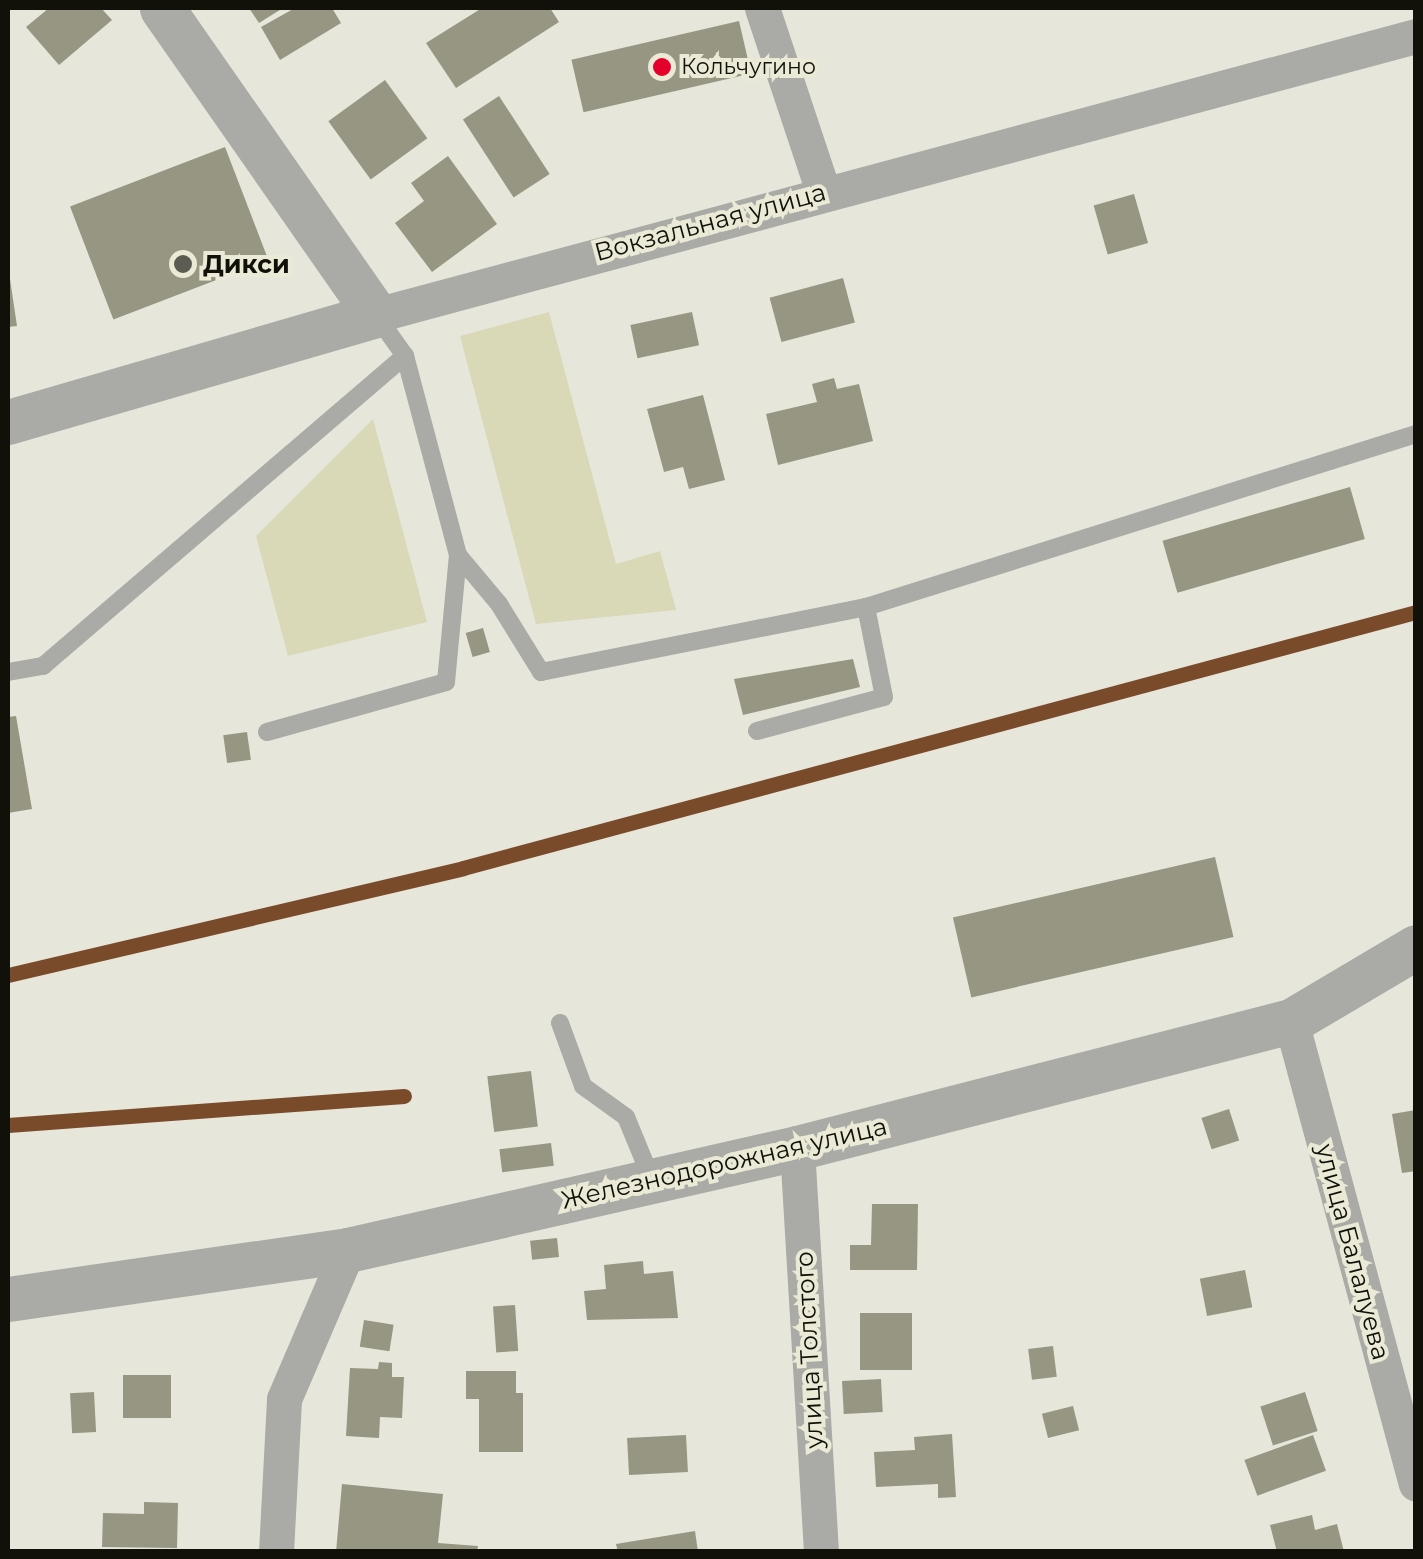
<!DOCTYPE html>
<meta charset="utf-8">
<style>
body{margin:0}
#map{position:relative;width:1423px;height:1559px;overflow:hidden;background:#e6e6da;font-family:Montserrat,sans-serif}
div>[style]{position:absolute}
.green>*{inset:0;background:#d9d9b8}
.building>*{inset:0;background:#969682;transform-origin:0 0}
.service>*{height:18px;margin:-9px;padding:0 9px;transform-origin:9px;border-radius:9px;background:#aaaaa6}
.minor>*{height:35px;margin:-17.5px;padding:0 17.5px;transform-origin:17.5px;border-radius:17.5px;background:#aaaaa6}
.tertiary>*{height:45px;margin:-22.5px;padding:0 22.5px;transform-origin:22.5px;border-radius:22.5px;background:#aaaaa6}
.rail-1>*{height:15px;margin:-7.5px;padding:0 7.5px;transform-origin:7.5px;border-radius:7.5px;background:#7a4b2a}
.dots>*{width:28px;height:28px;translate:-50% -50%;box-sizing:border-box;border:5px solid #eaead6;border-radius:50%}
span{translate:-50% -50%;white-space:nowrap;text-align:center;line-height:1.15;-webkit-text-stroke:8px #eaead6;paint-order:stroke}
.bus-label{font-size:22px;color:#11110a}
.left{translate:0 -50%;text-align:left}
.street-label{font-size:25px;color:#11110a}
.poi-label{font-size:25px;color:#11110a;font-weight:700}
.frame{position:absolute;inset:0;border:10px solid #11110a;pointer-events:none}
</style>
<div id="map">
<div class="green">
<i style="clip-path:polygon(549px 312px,616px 564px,660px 551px,676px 610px,536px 624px,460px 336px)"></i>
<i style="clip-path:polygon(373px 419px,427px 622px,288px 656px,256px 536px)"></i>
</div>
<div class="building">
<i style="clip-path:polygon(49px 8px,101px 8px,112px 20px,59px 65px,26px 27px)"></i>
<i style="clip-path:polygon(249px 8px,283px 8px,259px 23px)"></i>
<i style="clip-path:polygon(295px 8px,332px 8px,341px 23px,280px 60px,261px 27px)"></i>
<i style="clip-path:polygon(482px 8px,550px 8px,559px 22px,456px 88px,426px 43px)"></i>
<i style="left:739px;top:21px;width:54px;height:172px;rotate:77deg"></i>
<i style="left:385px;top:80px;width:72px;height:70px;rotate:54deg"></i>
<i style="left:499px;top:96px;width:93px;height:43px;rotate:57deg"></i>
<i style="left:225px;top:147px;width:121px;height:166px;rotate:69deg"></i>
<i style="clip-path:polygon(448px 156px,497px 224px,432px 272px,395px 223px,424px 201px,411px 183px)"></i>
<i style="left:1134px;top:194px;width:51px;height:42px;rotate:74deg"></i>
<i style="left:843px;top:278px;width:46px;height:76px;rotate:75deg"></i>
<i style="clip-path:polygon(10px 279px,17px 326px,8px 327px,8px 280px)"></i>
<i style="left:692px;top:312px;width:34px;height:63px;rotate:78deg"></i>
<i style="clip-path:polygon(834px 378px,837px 389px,859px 384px,873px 441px,778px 465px,766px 414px,817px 402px,812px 384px)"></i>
<i style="clip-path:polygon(703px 395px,725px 480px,689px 489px,683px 467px,664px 472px,647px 409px)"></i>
<i style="left:1350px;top:487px;width:54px;height:195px;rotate:74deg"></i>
<i style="left:483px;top:628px;width:25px;height:18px;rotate:74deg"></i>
<i style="clip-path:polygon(853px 659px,860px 687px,743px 715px,734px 679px)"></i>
<i style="clip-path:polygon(16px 716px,32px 809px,8px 813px,8px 717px)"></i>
<i style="left:247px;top:732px;width:28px;height:24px;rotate:82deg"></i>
<i style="left:1215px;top:857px;width:82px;height:269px;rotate:77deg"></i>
<i style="left:531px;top:1071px;width:56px;height:44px;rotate:83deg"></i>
<i style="left:1229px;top:1109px;width:33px;height:29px;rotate:72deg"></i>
<i style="clip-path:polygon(1416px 1110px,1416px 1171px,1402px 1173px,1392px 1114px)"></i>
<i style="left:551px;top:1143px;width:23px;height:52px;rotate:83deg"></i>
<i style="clip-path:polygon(872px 1204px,918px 1204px,917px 1270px,850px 1270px,850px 1245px,871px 1245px)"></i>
<i style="left:557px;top:1238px;width:19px;height:27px;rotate:84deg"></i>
<i style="clip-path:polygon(643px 1261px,644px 1274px,673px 1271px,678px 1318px,587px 1320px,584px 1291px,606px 1289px,604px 1265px)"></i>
<i style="left:1245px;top:1270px;width:38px;height:46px;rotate:79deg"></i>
<i style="left:515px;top:1305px;width:46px;height:22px;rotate:86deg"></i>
<i style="left:860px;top:1313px;width:52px;height:57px"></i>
<i style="left:364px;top:1320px;width:30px;height:27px;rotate:9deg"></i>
<i style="left:1053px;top:1346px;width:31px;height:25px;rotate:83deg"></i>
<i style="clip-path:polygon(379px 1362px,392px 1363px,392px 1377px,404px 1377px,402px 1418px,380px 1417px,379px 1438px,346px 1436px,350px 1368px,378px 1369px)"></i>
<i style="clip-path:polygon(466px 1371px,516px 1371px,516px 1393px,523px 1393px,523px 1452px,479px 1452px,479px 1399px,466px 1399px)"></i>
<i style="left:123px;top:1375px;width:48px;height:43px"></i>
<i style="left:881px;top:1379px;width:33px;height:39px;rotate:87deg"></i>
<i style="left:94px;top:1392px;width:40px;height:24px;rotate:87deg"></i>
<i style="left:1305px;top:1392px;width:41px;height:47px;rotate:72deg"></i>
<i style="left:1073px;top:1406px;width:25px;height:32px;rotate:76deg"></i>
<i style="clip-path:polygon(952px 1434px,956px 1497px,938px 1498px,938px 1484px,876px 1487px,874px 1452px,915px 1450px,914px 1437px)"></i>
<i style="left:686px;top:1435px;width:37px;height:59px;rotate:87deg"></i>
<i style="left:1313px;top:1435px;width:38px;height:73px;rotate:70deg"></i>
<i style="clip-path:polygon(342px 1484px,443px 1494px,438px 1543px,478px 1546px,477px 1552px,336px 1552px)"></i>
<i style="clip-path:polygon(144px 1502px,178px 1503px,177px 1548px,102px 1547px,103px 1513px,144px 1514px)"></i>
<i style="clip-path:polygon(1312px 1515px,1315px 1530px,1337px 1524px,1344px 1552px,1277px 1552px,1270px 1525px)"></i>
<i style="clip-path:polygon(695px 1531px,698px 1552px,618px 1552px,616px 1544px)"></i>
</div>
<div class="service">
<i style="left:458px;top:555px;width:64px;rotate:50.1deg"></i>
<i style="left:499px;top:604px;width:80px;rotate:58.3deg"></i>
<i style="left:541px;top:672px;width:331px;rotate:-11.3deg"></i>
<i style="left:866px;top:607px;width:577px;rotate:-17.46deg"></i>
<i style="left:8px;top:672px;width:36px;rotate:-10deg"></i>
<i style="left:43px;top:666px;width:477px;rotate:-40.6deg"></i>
<i style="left:757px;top:731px;width:131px;rotate:-15deg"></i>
<i style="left:884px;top:697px;width:92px;rotate:-101.3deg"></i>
<i style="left:267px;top:732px;width:186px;rotate:-15.6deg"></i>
<i style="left:446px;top:682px;width:128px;rotate:-84.6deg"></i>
<i style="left:458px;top:555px;width:206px;rotate:-104.9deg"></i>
<i style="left:405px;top:356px;width:50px;rotate:-125.3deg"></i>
<i style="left:560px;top:1023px;width:67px;rotate:69.9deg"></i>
<i style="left:583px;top:1086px;width:53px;rotate:35.8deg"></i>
<i style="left:626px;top:1117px;width:68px;rotate:67.6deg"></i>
</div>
<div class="minor">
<i style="left:762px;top:8px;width:193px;rotate:71.6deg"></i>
<i style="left:376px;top:315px;width:1077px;rotate:-15.02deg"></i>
<i style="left:1291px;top:1021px;width:479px;rotate:74.9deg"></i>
<i style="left:797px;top:1148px;width:405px;rotate:86.6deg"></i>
<i style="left:276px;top:1552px;width:153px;rotate:-87deg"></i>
<i style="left:284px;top:1399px;width:162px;rotate:-66.8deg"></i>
</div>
<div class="tertiary">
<i style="left:8px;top:422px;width:383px;rotate:-16.2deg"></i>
<i style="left:376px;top:315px;width:374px;rotate:-124.9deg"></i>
<i style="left:8px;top:1299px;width:344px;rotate:-8.2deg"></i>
<i style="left:348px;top:1250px;width:460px;rotate:-12.8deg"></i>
<i style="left:797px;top:1148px;width:510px;rotate:-14.42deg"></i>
<i style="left:1291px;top:1021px;width:145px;rotate:-30.6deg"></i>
</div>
<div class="rail-1">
<i style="left:8px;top:975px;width:467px;rotate:-13.2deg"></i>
<i style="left:463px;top:868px;width:987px;rotate:-15.04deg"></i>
<i style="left:8px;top:1125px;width:397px;rotate:-4.2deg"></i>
</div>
<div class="dots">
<i style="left:662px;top:67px;background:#e4002b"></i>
<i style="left:183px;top:264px;background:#5c5c53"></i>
</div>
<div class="bus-label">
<span class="left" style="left:681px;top:67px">Кольчугино</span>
</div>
<div class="street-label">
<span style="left:710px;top:222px;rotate:-15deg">Вокзальная улица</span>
<span style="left:724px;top:1163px;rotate:-13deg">Железнодорожная улица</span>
<span style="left:1353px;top:1252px;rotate:75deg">улица Балалуева</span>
<span style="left:809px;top:1350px;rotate:-93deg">улица Толстого</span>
</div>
<div class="poi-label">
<span class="left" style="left:203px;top:264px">Дикси</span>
</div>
<div class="frame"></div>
</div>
